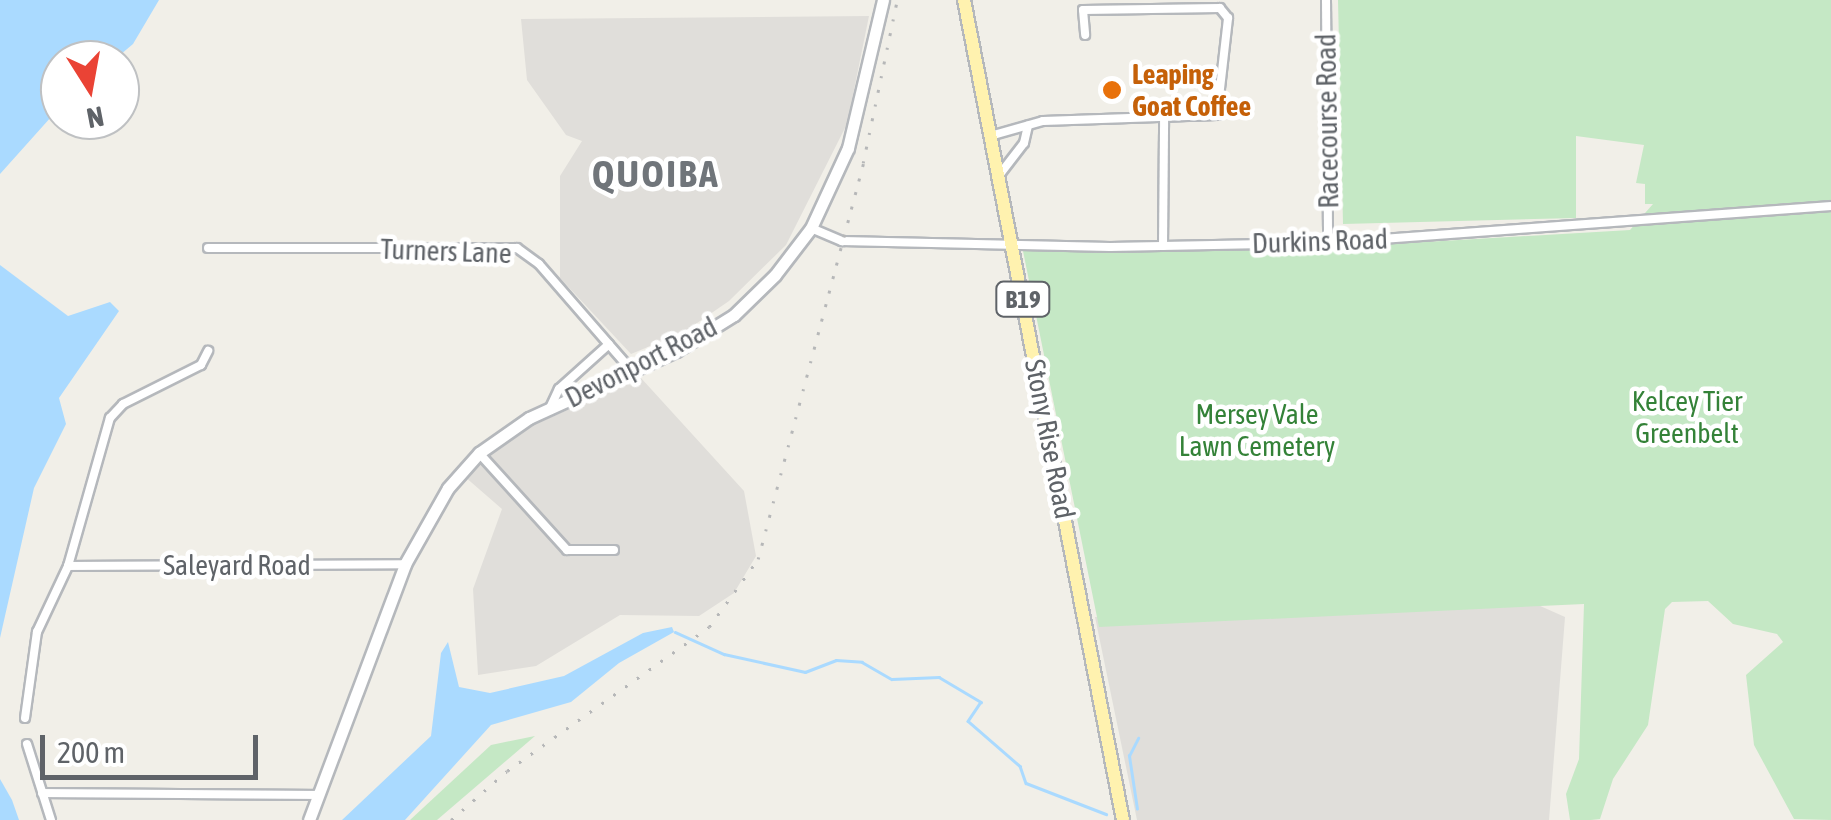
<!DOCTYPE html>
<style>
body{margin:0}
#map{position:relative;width:1831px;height:820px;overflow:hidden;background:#f1efe8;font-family:"Asap Condensed",sans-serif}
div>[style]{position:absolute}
.industrial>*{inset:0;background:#e0deda}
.green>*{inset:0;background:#c5e8c5}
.water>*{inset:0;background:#aadaff}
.stream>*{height:2.5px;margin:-1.25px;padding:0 1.25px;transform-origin:1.25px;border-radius:1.25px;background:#aadaff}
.roads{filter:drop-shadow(2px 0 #b5b8bc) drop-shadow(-2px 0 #b5b8bc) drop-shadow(0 2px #b5b8bc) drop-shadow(0 -2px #b5b8bc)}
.minor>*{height:8px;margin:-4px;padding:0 4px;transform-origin:4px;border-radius:4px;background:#fff}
.secondary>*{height:11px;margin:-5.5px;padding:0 5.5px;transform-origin:5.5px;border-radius:5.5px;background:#fff}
.primary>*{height:12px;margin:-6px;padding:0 6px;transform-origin:6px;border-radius:6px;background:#fff2af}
.rail>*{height:2.5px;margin-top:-1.25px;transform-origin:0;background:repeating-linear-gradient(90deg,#b6b7b8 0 2.5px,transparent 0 14.5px)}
.dots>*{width:28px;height:28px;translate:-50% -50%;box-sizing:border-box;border:5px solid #fff;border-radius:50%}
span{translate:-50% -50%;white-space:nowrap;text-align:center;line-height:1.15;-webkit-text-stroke:9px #fff;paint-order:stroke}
.shield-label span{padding:2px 8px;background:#fff;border:2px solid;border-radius:8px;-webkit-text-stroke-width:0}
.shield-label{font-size:25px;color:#5f6368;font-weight:700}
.food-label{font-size:28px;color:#c56008;font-weight:700}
.left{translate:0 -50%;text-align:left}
.street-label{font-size:28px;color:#5f6368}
.park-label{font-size:28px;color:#348238}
.district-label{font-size:38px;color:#70757a;font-weight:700;letter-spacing:2.5px}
.north{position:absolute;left:40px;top:40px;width:100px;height:100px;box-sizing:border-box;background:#fff;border:2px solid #bfc1c3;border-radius:50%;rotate:169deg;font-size:28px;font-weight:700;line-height:40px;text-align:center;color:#5f6368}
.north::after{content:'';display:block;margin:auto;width:35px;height:45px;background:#ea4335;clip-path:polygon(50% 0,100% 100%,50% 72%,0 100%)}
.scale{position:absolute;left:40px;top:735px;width:218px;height:45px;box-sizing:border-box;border:5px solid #5f6368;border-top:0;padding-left:12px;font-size:30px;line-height:35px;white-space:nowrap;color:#5f6368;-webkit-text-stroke:8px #fff;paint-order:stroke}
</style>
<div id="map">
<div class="industrial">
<i style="clip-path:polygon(869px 16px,847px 124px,786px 245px,729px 301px,684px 332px,631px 354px,560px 278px,560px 176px,582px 141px,566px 135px,527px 80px,521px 19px)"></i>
<i style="clip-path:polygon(641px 378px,744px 491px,756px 556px,734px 593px,699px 616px,620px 615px,536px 666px,478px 675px,473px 589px,502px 509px,464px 476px,508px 436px)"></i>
<i style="clip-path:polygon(1538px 605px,1565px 617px,1549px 820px,1137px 820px,1095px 617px)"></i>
</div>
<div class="green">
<i style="clip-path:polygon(1338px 0,1831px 0,1831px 820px,1794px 819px,1754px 745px,1746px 675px,1783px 642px,1777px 634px,1733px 624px,1708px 601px,1672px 602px,1665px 609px,1648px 725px,1613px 779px,1600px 819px,1591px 820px,1570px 820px,1566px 794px,1579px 759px,1584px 604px,1099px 627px,1023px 251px,1341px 247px,1630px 230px,1653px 204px,1645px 204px,1645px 184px,1636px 183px,1644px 145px,1576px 136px,1576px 218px,1343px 224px)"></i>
<i style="clip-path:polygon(535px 736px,437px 820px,410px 820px,491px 745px)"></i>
</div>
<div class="water">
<i style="clip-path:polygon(0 0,159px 0,133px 44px,114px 60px,60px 60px,60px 107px,0 174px)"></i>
<i style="clip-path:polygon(0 265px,68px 316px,110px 302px,119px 311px,59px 398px,66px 424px,34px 488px,0 638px)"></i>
<i style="clip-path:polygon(672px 627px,674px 632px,619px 663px,571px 702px,491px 725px,405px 820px,342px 820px,431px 736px,441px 653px,448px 642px,459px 687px,490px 693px,564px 676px,643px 633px)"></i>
<i style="clip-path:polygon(0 779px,12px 800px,19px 820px,0 820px)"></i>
</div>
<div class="stream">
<i style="left:675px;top:632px;width:54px;rotate:24.2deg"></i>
<i style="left:724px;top:654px;width:83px;rotate:12.5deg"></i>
<i style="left:805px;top:672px;width:33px;rotate:-21deg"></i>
<i style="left:836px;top:660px;width:26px;rotate:4deg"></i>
<i style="left:862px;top:662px;width:34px;rotate:30deg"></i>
<i style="left:892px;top:679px;width:47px;rotate:-2.4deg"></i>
<i style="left:939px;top:677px;width:49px;rotate:30.8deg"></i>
<i style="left:981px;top:702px;width:23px;rotate:124deg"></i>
<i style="left:968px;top:721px;width:69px;rotate:40.9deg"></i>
<i style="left:1020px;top:766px;width:18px;rotate:71deg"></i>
<i style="left:1026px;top:783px;width:86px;rotate:21.2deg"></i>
<i style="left:1137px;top:809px;width:54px;rotate:-98.6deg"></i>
<i style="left:1129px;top:756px;width:20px;rotate:-63deg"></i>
</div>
<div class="roads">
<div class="minor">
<i style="left:1326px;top:0;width:243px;rotate:89.5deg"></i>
<i style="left:990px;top:136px;width:55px;rotate:-15.8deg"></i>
<i style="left:1043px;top:121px;width:174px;rotate:-2deg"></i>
<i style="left:1217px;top:115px;width:98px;rotate:-83.5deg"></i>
<i style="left:1228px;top:18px;width:13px;rotate:-129deg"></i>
<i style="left:1220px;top:8px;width:137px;rotate:179.2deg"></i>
<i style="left:1083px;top:10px;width:25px;rotate:85deg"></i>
<i style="left:997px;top:178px;width:44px;rotate:-52.4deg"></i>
<i style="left:1024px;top:143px;width:18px;rotate:-77deg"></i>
<i style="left:811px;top:228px;width:34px;rotate:23deg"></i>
<i style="left:842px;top:241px;width:268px;rotate:1.3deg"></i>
<i style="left:1110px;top:247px;width:218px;rotate:-1.1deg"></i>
<i style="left:1328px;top:243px;width:504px;rotate:-4.21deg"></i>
<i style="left:1163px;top:246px;width:127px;rotate:-89.5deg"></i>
<i style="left:208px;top:248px;width:309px"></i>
<i style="left:517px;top:248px;width:27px;rotate:36deg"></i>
<i style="left:539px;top:264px;width:140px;rotate:49deg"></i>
<i style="left:550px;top:408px;width:21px;rotate:-65deg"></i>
<i style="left:559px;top:389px;width:67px;rotate:-42deg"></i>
<i style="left:479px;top:453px;width:131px;rotate:47.8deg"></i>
<i style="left:567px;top:550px;width:47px"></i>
<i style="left:68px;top:566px;width:337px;rotate:-0.3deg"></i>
<i style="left:68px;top:566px;width:154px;rotate:-74.2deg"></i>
<i style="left:110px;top:418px;width:19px;rotate:-47deg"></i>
<i style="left:123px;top:404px;width:87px;rotate:-26.6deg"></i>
<i style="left:201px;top:365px;width:16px;rotate:-63deg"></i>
<i style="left:25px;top:718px;width:87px;rotate:-82.1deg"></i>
<i style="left:37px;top:632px;width:73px;rotate:-64.8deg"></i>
<i style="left:27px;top:744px;width:80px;rotate:72.5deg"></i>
<i style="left:42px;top:793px;width:277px;rotate:0.4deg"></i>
</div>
<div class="secondary">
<i style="left:309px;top:820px;width:273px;rotate:-69.4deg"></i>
<i style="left:405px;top:564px;width:87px;rotate:-60.5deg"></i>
<i style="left:448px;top:488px;width:47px;rotate:-48.5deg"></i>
<i style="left:479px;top:453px;width:61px;rotate:-35deg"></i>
<i style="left:529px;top:418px;width:162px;rotate:-24.5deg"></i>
<i style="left:676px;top:351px;width:68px;rotate:-31.8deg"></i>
<i style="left:734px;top:315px;width:57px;rotate:-44.3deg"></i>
<i style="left:775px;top:275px;width:59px;rotate:-52.5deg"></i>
<i style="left:811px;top:228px;width:88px;rotate:-65.2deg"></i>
<i style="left:848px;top:148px;width:152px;rotate:-76.7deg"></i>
</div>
<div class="primary">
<i style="left:964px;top:0;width:835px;rotate:79.03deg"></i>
</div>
</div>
<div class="rail">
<i style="left:451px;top:820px;width:74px;rotate:-41.2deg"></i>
<i style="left:507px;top:771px;width:248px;rotate:-35.5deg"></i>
<i style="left:709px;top:627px;width:84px;rotate:-54.2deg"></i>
<i style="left:758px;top:559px;width:410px;rotate:-75.1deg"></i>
<i style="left:863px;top:163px;width:167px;rotate:-78.2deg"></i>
</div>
<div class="dots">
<i style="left:1112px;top:90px;background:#e8710a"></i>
</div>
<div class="shield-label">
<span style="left:1023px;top:299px">B19</span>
</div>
<div class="food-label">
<span class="left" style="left:1132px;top:90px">Leaping<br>Goat Coffee</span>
</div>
<div class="street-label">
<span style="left:1327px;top:121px;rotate:-91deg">Racecourse Road</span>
<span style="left:1320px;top:241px;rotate:-2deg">Durkins Road</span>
<span style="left:446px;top:251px;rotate:2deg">Turners Lane</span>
<span style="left:641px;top:362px;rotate:-27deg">Devonport Road</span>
<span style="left:1050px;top:439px;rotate:79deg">Stony Rise Road</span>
<span style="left:237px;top:565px">Saleyard Road</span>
</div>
<div class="park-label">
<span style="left:1687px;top:417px">Kelcey Tier<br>Greenbelt</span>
<span style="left:1257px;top:430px">Mersey Vale<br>Lawn Cemetery</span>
</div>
<div class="district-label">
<span style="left:656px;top:174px">QUOIBA</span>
</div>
<div class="north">N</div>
<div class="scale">200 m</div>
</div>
